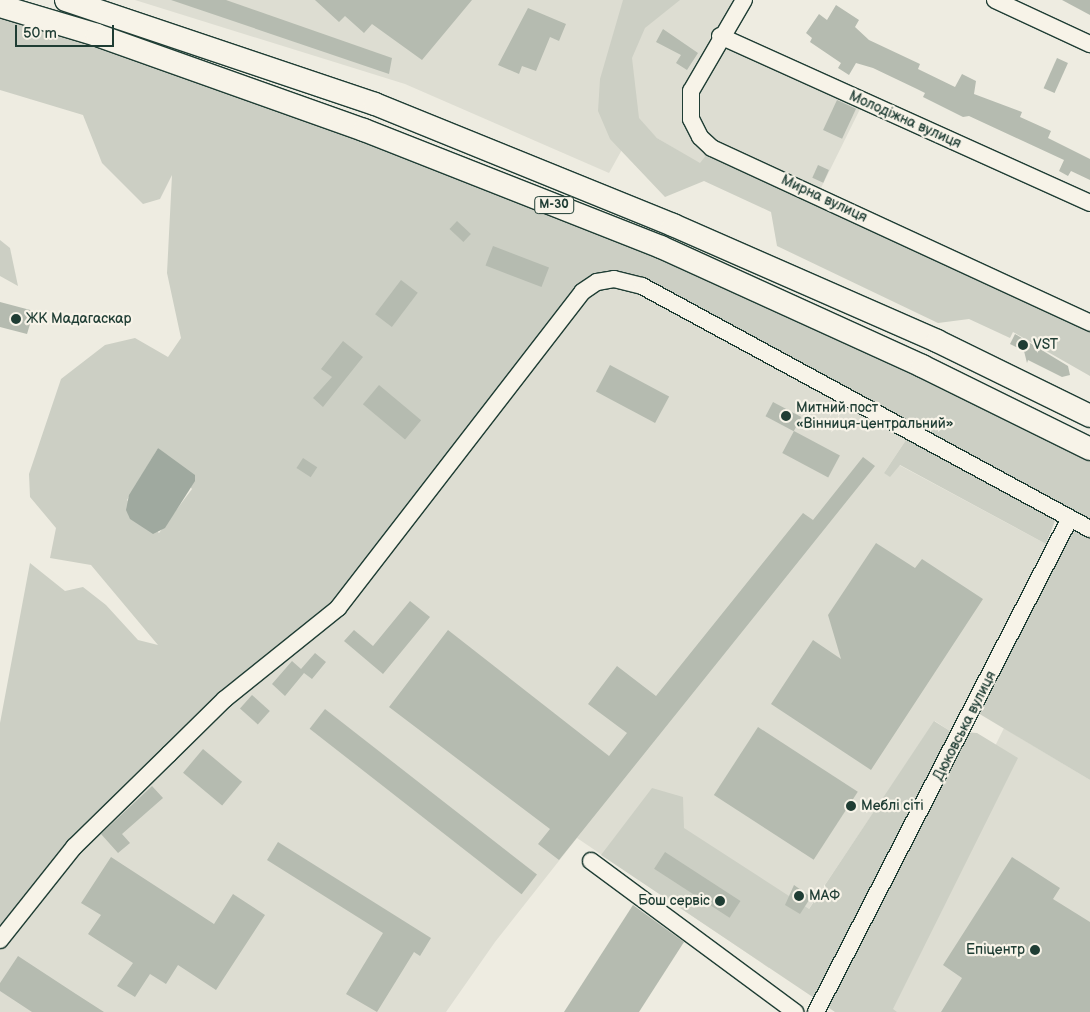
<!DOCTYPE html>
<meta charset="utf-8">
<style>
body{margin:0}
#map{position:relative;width:1090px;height:1012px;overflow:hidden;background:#eeece1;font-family:"Balsamiq Sans",sans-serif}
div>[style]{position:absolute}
.built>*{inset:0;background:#ddddd2}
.green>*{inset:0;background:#cccfc4}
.water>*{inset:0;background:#9fa99f}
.building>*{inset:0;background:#b5bbb0;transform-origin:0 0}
.roads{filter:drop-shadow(1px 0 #1f3d34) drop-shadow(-1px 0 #1f3d34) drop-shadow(0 1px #1f3d34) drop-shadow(0 -1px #1f3d34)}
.minor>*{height:16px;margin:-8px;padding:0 8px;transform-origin:8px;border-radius:8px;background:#f7f3e8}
.highway>*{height:22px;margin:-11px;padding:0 11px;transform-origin:11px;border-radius:11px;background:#f7f3e8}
.dots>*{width:14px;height:14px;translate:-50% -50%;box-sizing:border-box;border:2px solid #f7f3e8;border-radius:50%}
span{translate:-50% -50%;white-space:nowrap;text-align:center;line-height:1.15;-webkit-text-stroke:4.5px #f7f3e8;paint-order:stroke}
.shield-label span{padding:1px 4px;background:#f7f3e8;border:1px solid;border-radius:4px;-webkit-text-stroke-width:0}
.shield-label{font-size:12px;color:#1f3d34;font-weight:700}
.street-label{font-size:14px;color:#1f3d34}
.poi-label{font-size:14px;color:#1f3d34}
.left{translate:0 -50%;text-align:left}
.right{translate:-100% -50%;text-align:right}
.scale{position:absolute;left:15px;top:25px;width:99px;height:22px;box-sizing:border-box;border:2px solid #1f3d34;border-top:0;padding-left:6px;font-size:15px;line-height:18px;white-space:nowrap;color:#1f3d34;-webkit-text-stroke:4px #f7f3e8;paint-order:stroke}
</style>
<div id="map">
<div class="built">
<i style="clip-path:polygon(135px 0,744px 0,720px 36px,864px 101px,817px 196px,700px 164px,657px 138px,639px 119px,609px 173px,405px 84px)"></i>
<i style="clip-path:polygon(614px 279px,910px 434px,884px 473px,899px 465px,1046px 544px,950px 731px,935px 721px,769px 968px,577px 838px,495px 942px,446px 1012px,0 1012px,0 940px,582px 292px)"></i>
<i style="clip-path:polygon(1004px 728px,1090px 780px,1090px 1012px,863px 1012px)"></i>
</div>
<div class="green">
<i style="clip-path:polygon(623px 0,680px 0,645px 28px,632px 58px,639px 118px,657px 138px,700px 163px,712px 148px,1090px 323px,1090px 376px,1013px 332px,1010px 338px,969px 319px,938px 323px,777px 246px,771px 212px,704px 181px,665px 197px,610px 139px,598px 111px,600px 79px)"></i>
<i style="clip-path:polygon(evenodd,0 16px,361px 136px,658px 255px,920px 375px,1090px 460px,1090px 521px,653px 285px,597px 282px,338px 608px,169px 754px,0 940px,0 723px,30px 563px,65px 591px,83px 587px,106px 605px,138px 640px,158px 645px,91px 565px,50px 558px,56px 528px,30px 497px,29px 474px,61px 379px,105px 345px,135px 338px,168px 357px,181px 338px,167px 273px,172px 175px,160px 199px,143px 204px,102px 163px,83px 115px,0 90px,0 16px,158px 448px,192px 489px,159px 533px,127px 500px,158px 448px)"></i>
<i style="clip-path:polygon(0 240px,10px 248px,18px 286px,0 276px)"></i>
<i style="clip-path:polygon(910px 434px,1056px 518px,1046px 544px,900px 465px,890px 477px,884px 473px)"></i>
<i style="clip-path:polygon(1076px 531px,1090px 533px,1090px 780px,978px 713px,1066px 537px)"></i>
<i style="clip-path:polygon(934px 721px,950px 731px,977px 733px,1018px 758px,893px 1009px,897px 1012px,835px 1012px,601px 855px,652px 788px,683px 797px,684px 828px,809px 909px)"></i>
</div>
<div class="water">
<i style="clip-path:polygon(158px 448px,195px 475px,195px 481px,165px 528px,153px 534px,130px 519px,126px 510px,129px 495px)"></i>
</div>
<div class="building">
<i style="clip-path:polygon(171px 0,226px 0,392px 58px,389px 74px)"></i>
<i style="clip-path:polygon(315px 0,472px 0,422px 60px,372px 24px,364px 33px,345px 16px,339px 22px)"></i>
<i style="clip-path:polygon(1062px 0,1090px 0,1090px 15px)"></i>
<i style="clip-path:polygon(836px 5px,859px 20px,855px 27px,869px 40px,920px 64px,918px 69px,955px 87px,962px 74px,976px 81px,974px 94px,1022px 112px,1020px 117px,1051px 131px,1048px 138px,1090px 159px,1090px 180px,1071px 171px,1068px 176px,1059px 171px,1064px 160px,969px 116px,963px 117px,923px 97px,925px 93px,917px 89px,873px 68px,856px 63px,849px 75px,838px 68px,841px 63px,810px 42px,812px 38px,806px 33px,819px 14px,827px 20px)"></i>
<i style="clip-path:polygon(528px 8px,566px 24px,559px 41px,550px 37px,536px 71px,522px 66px,519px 74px,498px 65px)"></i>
<i style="clip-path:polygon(663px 29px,698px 53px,687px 70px,676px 63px,681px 55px,656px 42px)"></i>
<i style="left:1057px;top:58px;width:12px;height:33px;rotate:24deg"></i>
<i style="left:837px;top:100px;width:21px;height:33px;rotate:25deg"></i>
<i style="left:818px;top:165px;width:12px;height:14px;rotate:24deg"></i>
<i style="left:457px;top:221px;width:19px;height:11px;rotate:43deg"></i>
<i style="left:493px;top:246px;width:60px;height:21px;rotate:21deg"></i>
<i style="left:401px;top:280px;width:21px;height:43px;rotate:37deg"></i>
<i style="clip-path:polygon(0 302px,34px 311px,27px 334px,0 327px)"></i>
<i style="clip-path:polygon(1015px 334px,1068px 366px,1070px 375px,1062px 377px,1028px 360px,1027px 363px,1024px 351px,1010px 344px)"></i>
<i style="clip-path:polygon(343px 341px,363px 357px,323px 407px,313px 398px,332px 377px,321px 369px)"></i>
<i style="left:610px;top:365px;width:67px;height:30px;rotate:28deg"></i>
<i style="left:379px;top:385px;width:55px;height:25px;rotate:40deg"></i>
<i style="left:773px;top:402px;width:32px;height:16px;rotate:28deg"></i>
<i style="left:794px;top:431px;width:52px;height:25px;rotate:28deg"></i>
<i style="clip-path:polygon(863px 457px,875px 466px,559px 860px,538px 844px,550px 829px,389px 707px,448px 630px,609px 756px,627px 733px,588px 704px,617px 666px,656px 696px,803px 513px,813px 520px)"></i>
<i style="left:303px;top:458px;width:17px;height:12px;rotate:33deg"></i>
<i style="clip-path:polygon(876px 543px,915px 568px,922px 559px,983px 599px,871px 770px,771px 704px,813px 640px,841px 659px,828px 615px)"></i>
<i style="clip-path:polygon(410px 601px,430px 617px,383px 674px,344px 641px,354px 630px,373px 646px)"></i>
<i style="clip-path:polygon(315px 653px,326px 662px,312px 679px,304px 673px,285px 696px,272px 684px,292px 661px,301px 669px)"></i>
<i style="left:252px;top:695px;width:24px;height:18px;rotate:42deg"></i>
<i style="left:325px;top:709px;width:269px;height:25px;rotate:38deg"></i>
<i style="left:758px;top:727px;width:119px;height:81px;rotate:33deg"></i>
<i style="left:203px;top:749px;width:51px;height:31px;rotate:40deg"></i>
<i style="clip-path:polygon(152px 786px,163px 798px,122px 834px,130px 843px,118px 853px,101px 834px)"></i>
<i style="clip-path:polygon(278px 842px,431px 938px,420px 956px,414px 952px,377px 1012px,346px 994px,383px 933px,267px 860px)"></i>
<i style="left:665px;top:852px;width:90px;height:20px;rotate:33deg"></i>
<i style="clip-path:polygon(111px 857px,214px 924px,233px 894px,265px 915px,216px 990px,178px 965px,166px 984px,150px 974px,135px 997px,117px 986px,133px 963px,88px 934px,101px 915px,81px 903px)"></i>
<i style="clip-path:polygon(1012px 857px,1060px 888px,1053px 899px,1090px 922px,1090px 1012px,941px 1012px,962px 978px,943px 965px)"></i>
<i style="clip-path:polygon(794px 885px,811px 897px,800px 914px,785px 905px)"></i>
<i style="clip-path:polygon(633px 905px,684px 942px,639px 1012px,564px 1012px)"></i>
<i style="clip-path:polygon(18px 956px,76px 994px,104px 1012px,32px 1012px,0 991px,0 983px)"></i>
</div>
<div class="roads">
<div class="minor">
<i style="left:744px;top:0;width:105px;rotate:120.2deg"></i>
<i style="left:691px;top:91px;width:28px;rotate:90deg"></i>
<i style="left:691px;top:119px;width:20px;rotate:63deg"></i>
<i style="left:700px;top:137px;width:16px;rotate:43deg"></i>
<i style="left:712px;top:148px;width:417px;rotate:24.8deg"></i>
<i style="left:995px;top:0;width:105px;rotate:24.9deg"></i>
<i style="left:720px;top:36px;width:406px;rotate:24.3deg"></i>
<i style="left:591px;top:861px;width:254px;rotate:36.5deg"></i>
<i style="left:0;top:940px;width:119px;rotate:-51.5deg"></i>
<i style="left:74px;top:847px;width:133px;rotate:-44.4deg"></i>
<i style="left:169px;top:754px;width:78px;rotate:-44.5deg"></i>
<i style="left:225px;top:699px;width:145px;rotate:-38.8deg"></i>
<i style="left:338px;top:608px;width:399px;rotate:-52.3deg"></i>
<i style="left:582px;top:292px;width:18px;rotate:-34deg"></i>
<i style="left:597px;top:282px;width:17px;rotate:-10deg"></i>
<i style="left:614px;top:279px;width:29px;rotate:14deg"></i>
<i style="left:642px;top:286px;width:510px;rotate:28.48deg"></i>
<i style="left:816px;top:1012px;width:555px;rotate:-62.79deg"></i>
</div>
<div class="highway">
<i style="left:66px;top:0;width:326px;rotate:18.6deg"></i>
<i style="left:375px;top:104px;width:322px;rotate:22.1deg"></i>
<i style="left:673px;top:225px;width:288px;rotate:23.7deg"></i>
<i style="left:937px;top:341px;width:170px;rotate:26.1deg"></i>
<i style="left:0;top:6px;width:101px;rotate:16.6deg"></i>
<i style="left:97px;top:35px;width:283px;rotate:19.6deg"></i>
<i style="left:364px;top:130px;width:319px;rotate:21.5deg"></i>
<i style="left:661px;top:247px;width:287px;rotate:24.5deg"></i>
<i style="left:922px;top:366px;width:187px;rotate:26.3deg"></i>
</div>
</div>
<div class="dots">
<i style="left:16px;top:319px;background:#1f3d34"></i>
<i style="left:1023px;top:345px;background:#1f3d34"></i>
<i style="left:786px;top:416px;background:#1f3d34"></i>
<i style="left:851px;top:806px;background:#1f3d34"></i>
<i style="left:799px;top:896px;background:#1f3d34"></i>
<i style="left:720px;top:901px;background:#1f3d34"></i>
<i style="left:1035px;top:950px;background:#1f3d34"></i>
</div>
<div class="shield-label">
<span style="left:554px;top:205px">М-30</span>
</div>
<div class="street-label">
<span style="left:905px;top:120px;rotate:24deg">Молодіжна вулиця</span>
<span style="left:824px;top:199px;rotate:25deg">Мирна вулиця</span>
<span style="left:965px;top:726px;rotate:-63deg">Дюковська вулиця</span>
</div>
<div class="poi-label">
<span class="left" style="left:26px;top:319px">ЖК Мадагаскар</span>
<span class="left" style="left:1033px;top:345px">VST</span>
<span class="left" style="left:796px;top:416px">Митний пост<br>«Вінниця-центральний»</span>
<span class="left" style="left:861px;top:806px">Меблі сіті</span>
<span class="left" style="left:809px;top:896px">МАФ</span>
<span class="right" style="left:710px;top:901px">Бош сервіс</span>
<span class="right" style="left:1025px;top:950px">Епіцентр</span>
</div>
<div class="scale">50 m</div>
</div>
